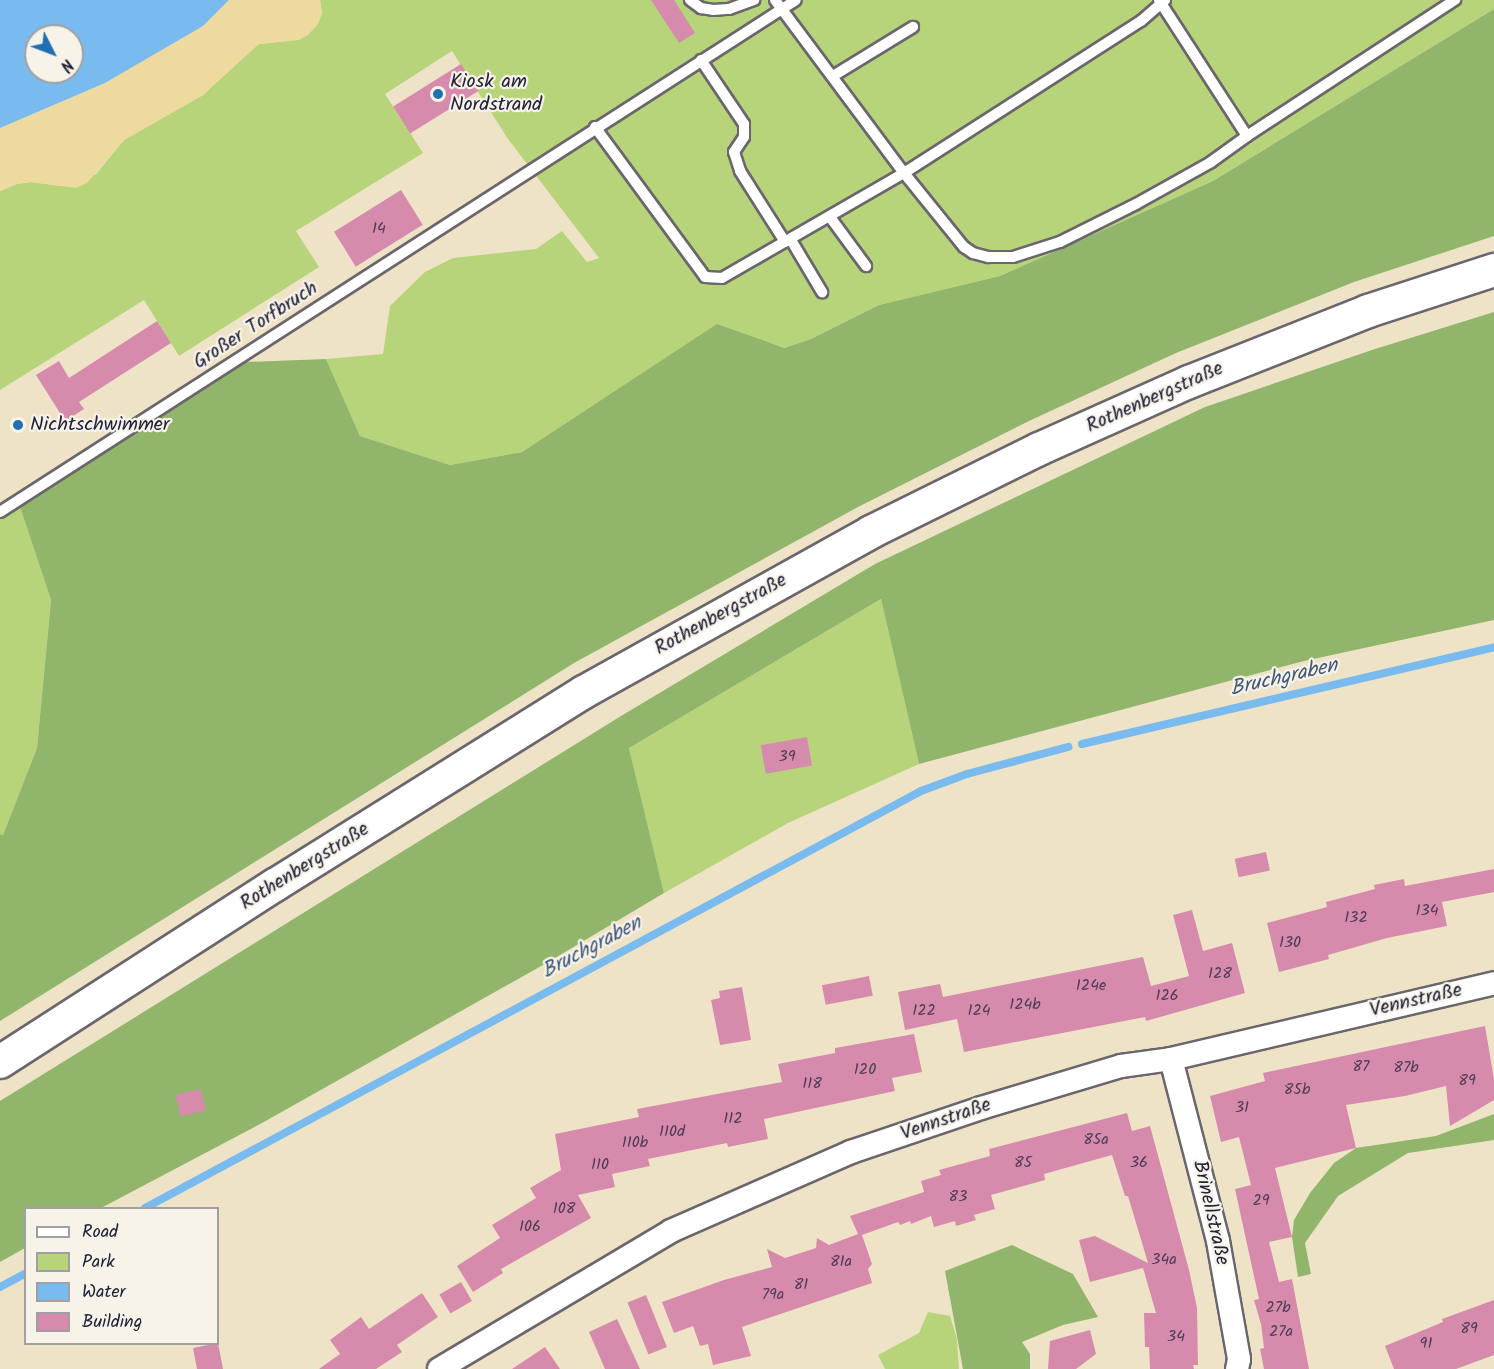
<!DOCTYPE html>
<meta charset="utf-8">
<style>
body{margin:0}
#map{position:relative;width:1494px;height:1369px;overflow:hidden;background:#efe3c7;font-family:Kalam,sans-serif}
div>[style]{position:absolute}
.green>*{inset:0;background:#b7d47b}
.forest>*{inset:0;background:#91b66b}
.sand>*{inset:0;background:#eeda9e}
.water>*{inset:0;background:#79bbee}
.stream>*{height:8px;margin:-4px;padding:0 4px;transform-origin:4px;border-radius:4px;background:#79bbee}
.building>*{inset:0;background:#d78bac;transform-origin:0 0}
.roads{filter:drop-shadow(2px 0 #6a666c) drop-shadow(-2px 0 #6a666c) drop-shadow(0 2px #6a666c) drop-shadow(0 -2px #6a666c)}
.service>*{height:10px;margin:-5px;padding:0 5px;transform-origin:5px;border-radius:5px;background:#fff}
.minor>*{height:22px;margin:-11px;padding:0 11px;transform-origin:11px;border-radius:11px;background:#fff}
.secondary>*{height:32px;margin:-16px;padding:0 16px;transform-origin:16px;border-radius:16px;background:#fff}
.dots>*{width:16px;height:16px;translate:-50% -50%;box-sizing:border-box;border:3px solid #f7f3e8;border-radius:50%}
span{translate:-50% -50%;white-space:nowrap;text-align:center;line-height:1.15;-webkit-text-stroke:4.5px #f7f3e8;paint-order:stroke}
.number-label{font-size:16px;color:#4f3c57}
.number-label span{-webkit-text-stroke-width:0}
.poi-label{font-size:20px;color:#22223b}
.left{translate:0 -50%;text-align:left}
.street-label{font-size:20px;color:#22223b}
.water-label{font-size:21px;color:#40587a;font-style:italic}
.legend{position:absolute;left:24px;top:1207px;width:195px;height:138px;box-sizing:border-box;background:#f7f3e8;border:2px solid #a29fa3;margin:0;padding:8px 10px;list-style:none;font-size:18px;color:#22223b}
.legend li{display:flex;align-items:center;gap:12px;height:30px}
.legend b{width:30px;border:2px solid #a29fa3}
.north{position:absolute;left:24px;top:24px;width:60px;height:60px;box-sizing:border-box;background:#f7f3e8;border:2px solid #a29fa3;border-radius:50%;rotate:132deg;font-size:16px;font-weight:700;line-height:24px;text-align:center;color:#22223b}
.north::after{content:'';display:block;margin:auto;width:21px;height:27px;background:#1f6fb2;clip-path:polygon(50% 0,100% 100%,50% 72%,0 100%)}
</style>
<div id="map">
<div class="green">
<i style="clip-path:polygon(320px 0,1494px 0,1494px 9px,1213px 181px,1000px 276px,879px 305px,811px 339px,784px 348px,717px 325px,522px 452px,450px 465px,360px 436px,326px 359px,383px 354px,390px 306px,425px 272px,453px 258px,536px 249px,562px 231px,587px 262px,599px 258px,508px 139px,452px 51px,385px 94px,423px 153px,296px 231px,319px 267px,179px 356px,144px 300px,0 390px,0 191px,17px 184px,31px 182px,61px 186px,96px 174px,124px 140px,203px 95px,251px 49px,259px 44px,298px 40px,308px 35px,322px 14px)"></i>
<i style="clip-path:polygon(19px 504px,51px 600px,37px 748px,3px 835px,0 834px,0 518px)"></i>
<i style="clip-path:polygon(881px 599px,919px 764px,788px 823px,664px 893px,629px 748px)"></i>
<i style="clip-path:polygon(928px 1312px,950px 1316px,957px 1339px,959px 1369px,885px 1369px,878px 1355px,919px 1333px)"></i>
</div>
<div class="forest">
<i style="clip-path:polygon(1494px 9px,1494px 236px,1354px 282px,1176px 353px,1029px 421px,858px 507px,574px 663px,0 1021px,0 834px,3px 835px,37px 748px,51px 600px,19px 504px,118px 436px,245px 362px,326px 359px,360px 436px,450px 465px,522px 452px,717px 324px,784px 348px,811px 339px,879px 305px,1000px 276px,1213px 181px)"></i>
<i style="clip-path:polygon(1494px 312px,1494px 620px,1304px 661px,919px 764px,881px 599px,629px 748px,664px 893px,550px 961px,262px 1123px,101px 1208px,26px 1208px,25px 1248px,0 1262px,0 1101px,621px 716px,875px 564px,1205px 407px,1375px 349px)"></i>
<i style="clip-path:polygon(1494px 1114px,1494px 1140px,1408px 1153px,1338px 1196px,1305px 1243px,1311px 1274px,1298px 1277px,1292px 1237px,1294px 1220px,1310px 1193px,1334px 1163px,1356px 1148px,1436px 1136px)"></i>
<i style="clip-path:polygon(1012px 1245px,1073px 1274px,1098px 1317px,1063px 1325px,1022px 1342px,1030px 1354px,1030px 1369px,963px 1369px,945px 1271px)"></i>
</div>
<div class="sand">
<i style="clip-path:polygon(229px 0,320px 0,322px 14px,318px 24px,308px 35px,298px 40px,259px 44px,203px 95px,124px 140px,87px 183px,76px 188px,31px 182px,17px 184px,0 191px,0 128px,105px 83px,203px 26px)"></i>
</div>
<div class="water">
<i style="clip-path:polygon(evenodd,0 0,229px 0,203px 26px,105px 83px,0 128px,0 0,36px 36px,72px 36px,72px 72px,36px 72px,36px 36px)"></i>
</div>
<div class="stream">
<i style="left:1082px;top:744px;width:423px;rotate:-13.2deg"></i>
<i style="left:145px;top:1208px;width:881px;rotate:-28.25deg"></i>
<i style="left:921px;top:791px;width:49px;rotate:-20.3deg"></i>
<i style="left:967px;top:774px;width:105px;rotate:-15deg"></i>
<i style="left:0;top:1287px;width:30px;rotate:-28deg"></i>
</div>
<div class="building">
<i style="clip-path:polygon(651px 0,674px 0,695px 33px,679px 43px)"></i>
<i style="left:461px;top:64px;width:32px;height:80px;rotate:58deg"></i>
<i style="left:401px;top:190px;width:41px;height:79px;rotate:58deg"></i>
<i style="clip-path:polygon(157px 321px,171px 343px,79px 402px,84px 409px,65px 421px,36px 375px,59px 361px,69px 378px)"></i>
<i style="left:807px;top:737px;width:29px;height:47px;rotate:80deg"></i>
<i style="left:1266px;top:852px;width:19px;height:32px;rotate:78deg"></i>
<i style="clip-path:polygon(1494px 869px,1494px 892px,1442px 902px,1447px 926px,1387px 938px,1328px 955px,1329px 959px,1279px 972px,1267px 923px,1327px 907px,1326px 902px,1375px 889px,1374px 885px,1404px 879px,1405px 886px)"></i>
<i style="clip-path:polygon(1192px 910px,1203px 951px,1232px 943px,1245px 993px,1146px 1021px,1145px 1017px,964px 1052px,957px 1019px,905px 1030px,898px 992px,940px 984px,943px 997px,1143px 957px,1151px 986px,1189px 976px,1173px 915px)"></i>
<i style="left:869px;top:976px;width:20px;height:48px;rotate:79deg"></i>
<i style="clip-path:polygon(742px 987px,751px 1040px,720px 1045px,711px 1000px,720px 998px,719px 991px)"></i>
<i style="clip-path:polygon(1485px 1026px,1494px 1079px,1494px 1100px,1450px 1126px,1446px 1086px,1405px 1096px,1346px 1105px,1356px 1148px,1275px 1168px,1292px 1237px,1269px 1242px,1279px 1282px,1292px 1279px,1309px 1369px,1264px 1369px,1260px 1349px,1264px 1348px,1261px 1324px,1254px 1300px,1259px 1299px,1235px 1189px,1251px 1185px,1239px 1137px,1221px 1142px,1210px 1096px,1265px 1081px,1263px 1073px)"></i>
<i style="clip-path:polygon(914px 1034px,922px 1072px,892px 1078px,895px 1091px,764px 1119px,768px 1139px,728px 1147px,727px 1143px,648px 1159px,650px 1166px,612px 1174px,615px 1187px,578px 1195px,591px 1218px,501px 1269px,503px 1273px,473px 1292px,457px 1266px,500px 1238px,492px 1225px,536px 1198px,530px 1188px,561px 1170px,555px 1134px,639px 1117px,637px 1109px,782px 1082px,778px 1064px,835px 1053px,835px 1048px)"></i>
<i style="left:201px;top:1089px;width:22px;height:26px;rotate:77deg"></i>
<i style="clip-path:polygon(1127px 1113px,1132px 1131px,1150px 1126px,1189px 1270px,1197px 1308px,1198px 1365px,1193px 1365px,1194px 1369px,1150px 1369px,1149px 1347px,1145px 1347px,1144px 1313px,1156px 1313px,1143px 1268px,1090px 1282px,1079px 1240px,1095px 1236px,1148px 1263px,1128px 1196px,1125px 1196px,1112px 1155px,1044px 1174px,1045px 1180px,991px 1195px,995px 1209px,974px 1215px,976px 1220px,956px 1226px,955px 1221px,934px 1227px,931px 1216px,911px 1224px,910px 1221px,900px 1225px,898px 1222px,862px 1235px,872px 1264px,868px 1269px,872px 1283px,742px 1327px,751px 1356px,713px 1365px,708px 1344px,700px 1346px,693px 1326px,674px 1333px,662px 1302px,724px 1280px,772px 1267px,767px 1249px,785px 1258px,816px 1248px,817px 1238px,829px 1245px,858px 1234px,850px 1216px,924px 1192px,921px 1181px,941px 1175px,939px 1170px,990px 1156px,989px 1149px)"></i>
<i style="left:461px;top:1282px;width:22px;height:25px;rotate:60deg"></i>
<i style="clip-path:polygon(422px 1293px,438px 1317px,397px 1345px,402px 1352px,376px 1369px,319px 1369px,340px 1354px,330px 1340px,361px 1317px,369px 1329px)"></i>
<i style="left:646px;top:1295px;width:56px;height:20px;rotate:68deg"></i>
<i style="clip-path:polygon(1494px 1300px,1494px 1355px,1456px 1369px,1394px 1369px,1385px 1346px,1443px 1322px,1442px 1319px)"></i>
<i style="clip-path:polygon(617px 1319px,640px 1369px,605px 1369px,589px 1332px)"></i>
<i style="clip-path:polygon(1090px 1330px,1096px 1354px,1076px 1369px,1048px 1369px,1050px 1341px)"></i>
<i style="clip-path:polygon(218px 1343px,223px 1369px,197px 1369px,193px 1348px)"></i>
<i style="clip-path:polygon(545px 1347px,560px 1369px,512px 1369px)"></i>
</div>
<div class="roads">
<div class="service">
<i style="left:690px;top:0;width:14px;rotate:36deg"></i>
<i style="left:701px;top:8px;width:12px;rotate:9deg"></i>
<i style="left:713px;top:10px;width:16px;rotate:-4deg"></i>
<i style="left:729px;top:9px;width:27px;rotate:-20deg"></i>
<i style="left:775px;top:0;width:216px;rotate:53.3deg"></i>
<i style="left:904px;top:173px;width:95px;rotate:51deg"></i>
<i style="left:964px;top:247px;width:11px;rotate:34deg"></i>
<i style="left:973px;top:253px;width:16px;rotate:15deg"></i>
<i style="left:988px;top:257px;width:25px"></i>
<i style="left:1013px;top:257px;width:49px;rotate:-17.7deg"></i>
<i style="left:1060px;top:242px;width:85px;rotate:-26.6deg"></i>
<i style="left:1136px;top:204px;width:86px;rotate:-29.2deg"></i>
<i style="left:1211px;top:162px;width:44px;rotate:-35.8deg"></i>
<i style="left:1247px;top:136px;width:249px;rotate:-33.2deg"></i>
<i style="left:1159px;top:0;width:162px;rotate:57.1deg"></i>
<i style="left:701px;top:60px;width:77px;rotate:56.1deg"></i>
<i style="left:744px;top:124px;width:13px;rotate:90deg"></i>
<i style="left:744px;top:137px;width:18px;rotate:124deg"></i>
<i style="left:734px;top:152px;width:20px;rotate:72deg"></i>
<i style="left:740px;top:171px;width:84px;rotate:57.6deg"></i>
<i style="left:833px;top:76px;width:94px;rotate:-31.5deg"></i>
<i style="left:595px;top:127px;width:186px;rotate:53.7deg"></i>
<i style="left:705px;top:277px;width:17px;rotate:3deg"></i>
<i style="left:722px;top:278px;width:210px;rotate:-30deg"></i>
<i style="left:904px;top:173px;width:282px;rotate:-32.7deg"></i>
<i style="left:1141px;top:21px;width:32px;rotate:-41deg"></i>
<i style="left:830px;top:217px;width:61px;rotate:53.7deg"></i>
<i style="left:791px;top:240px;width:61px;rotate:59.2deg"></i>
<i style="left:0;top:512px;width:946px;rotate:-32.75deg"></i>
</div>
<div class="minor">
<i style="left:1171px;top:1059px;width:188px;rotate:75.5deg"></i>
<i style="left:1218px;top:1241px;width:120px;rotate:79.9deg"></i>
<i style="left:1239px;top:1359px;width:10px;rotate:101deg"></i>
<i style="left:439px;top:1369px;width:270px;rotate:-30.7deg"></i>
<i style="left:671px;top:1231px;width:197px;rotate:-23.7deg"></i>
<i style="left:851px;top:1152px;width:137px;rotate:-18.7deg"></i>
<i style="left:981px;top:1108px;width:146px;rotate:-16.7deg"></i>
<i style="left:1121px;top:1066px;width:50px;rotate:-8deg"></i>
<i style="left:1171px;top:1059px;width:332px;rotate:-13.2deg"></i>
</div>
<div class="secondary">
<i style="left:0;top:1062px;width:327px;rotate:-32.8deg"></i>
<i style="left:275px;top:885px;width:364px;rotate:-32deg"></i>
<i style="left:584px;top:692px;width:329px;rotate:-29.1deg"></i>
<i style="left:871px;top:532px;width:187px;rotate:-26.3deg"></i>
<i style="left:1039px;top:449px;width:164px;rotate:-24.1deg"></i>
<i style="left:1189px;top:382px;width:193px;rotate:-21.6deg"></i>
<i style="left:1368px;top:311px;width:133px;rotate:-18deg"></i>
</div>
</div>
<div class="dots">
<i style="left:438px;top:94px;background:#1f6fb2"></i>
<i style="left:18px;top:425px;background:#1f6fb2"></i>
</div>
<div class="number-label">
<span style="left:379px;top:229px">14</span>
<span style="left:787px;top:757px">39</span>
<span style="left:1427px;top:911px">134</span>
<span style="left:1356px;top:918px">132</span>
<span style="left:1290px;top:943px">130</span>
<span style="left:1220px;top:974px">128</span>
<span style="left:1091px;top:986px">124e</span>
<span style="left:1167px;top:996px">126</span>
<span style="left:1025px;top:1005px">124b</span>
<span style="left:924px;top:1011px">122</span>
<span style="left:979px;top:1011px">124</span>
<span style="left:1361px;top:1067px">87</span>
<span style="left:1406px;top:1068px">87b</span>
<span style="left:865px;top:1070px">120</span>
<span style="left:1467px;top:1081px">89</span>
<span style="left:812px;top:1084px">118</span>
<span style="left:1297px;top:1090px">85b</span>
<span style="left:1242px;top:1108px">31</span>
<span style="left:733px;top:1119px">112</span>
<span style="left:672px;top:1132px">110d</span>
<span style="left:1096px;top:1140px">85a</span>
<span style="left:635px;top:1143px">110b</span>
<span style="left:1023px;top:1163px">85</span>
<span style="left:1139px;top:1163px">36</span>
<span style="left:600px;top:1165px">110</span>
<span style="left:958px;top:1197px">83</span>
<span style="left:1261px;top:1201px">29</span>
<span style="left:564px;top:1209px">108</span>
<span style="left:530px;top:1227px">106</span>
<span style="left:1164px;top:1260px">34a</span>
<span style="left:841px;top:1262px">81a</span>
<span style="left:801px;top:1285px">81</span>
<span style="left:773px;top:1295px">79a</span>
<span style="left:1278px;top:1308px">27b</span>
<span style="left:1469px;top:1329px">89</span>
<span style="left:1281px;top:1332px">27a</span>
<span style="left:1176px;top:1337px">34</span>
<span style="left:1426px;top:1344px">91</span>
</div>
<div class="poi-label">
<span class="left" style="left:450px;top:94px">Kiosk am<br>Nordstrand</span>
<span class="left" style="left:30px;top:425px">Nichtschwimmer</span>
</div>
<div class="street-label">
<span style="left:256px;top:326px;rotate:-33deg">Großer Torfbruch</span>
<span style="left:1155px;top:398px;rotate:-24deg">Rothenbergstraße</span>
<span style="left:721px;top:615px;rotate:-29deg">Rothenbergstraße</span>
<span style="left:305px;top:867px;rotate:-32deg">Rothenbergstraße</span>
<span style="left:1416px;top:1001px;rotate:-13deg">Vennstraße</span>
<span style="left:946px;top:1120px;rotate:-19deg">Vennstraße</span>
<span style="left:1210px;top:1213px;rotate:77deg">Brinellstraße</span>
</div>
<div class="water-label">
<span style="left:1284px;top:678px;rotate:-13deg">Bruchgraben</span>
<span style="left:592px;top:948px;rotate:-28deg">Bruchgraben</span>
</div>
<ul class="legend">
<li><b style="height:8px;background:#fff"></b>Road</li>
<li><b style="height:16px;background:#b7d47b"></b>Park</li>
<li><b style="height:16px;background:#79bbee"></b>Water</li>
<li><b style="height:16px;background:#d78bac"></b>Building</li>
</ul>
<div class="north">N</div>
</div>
